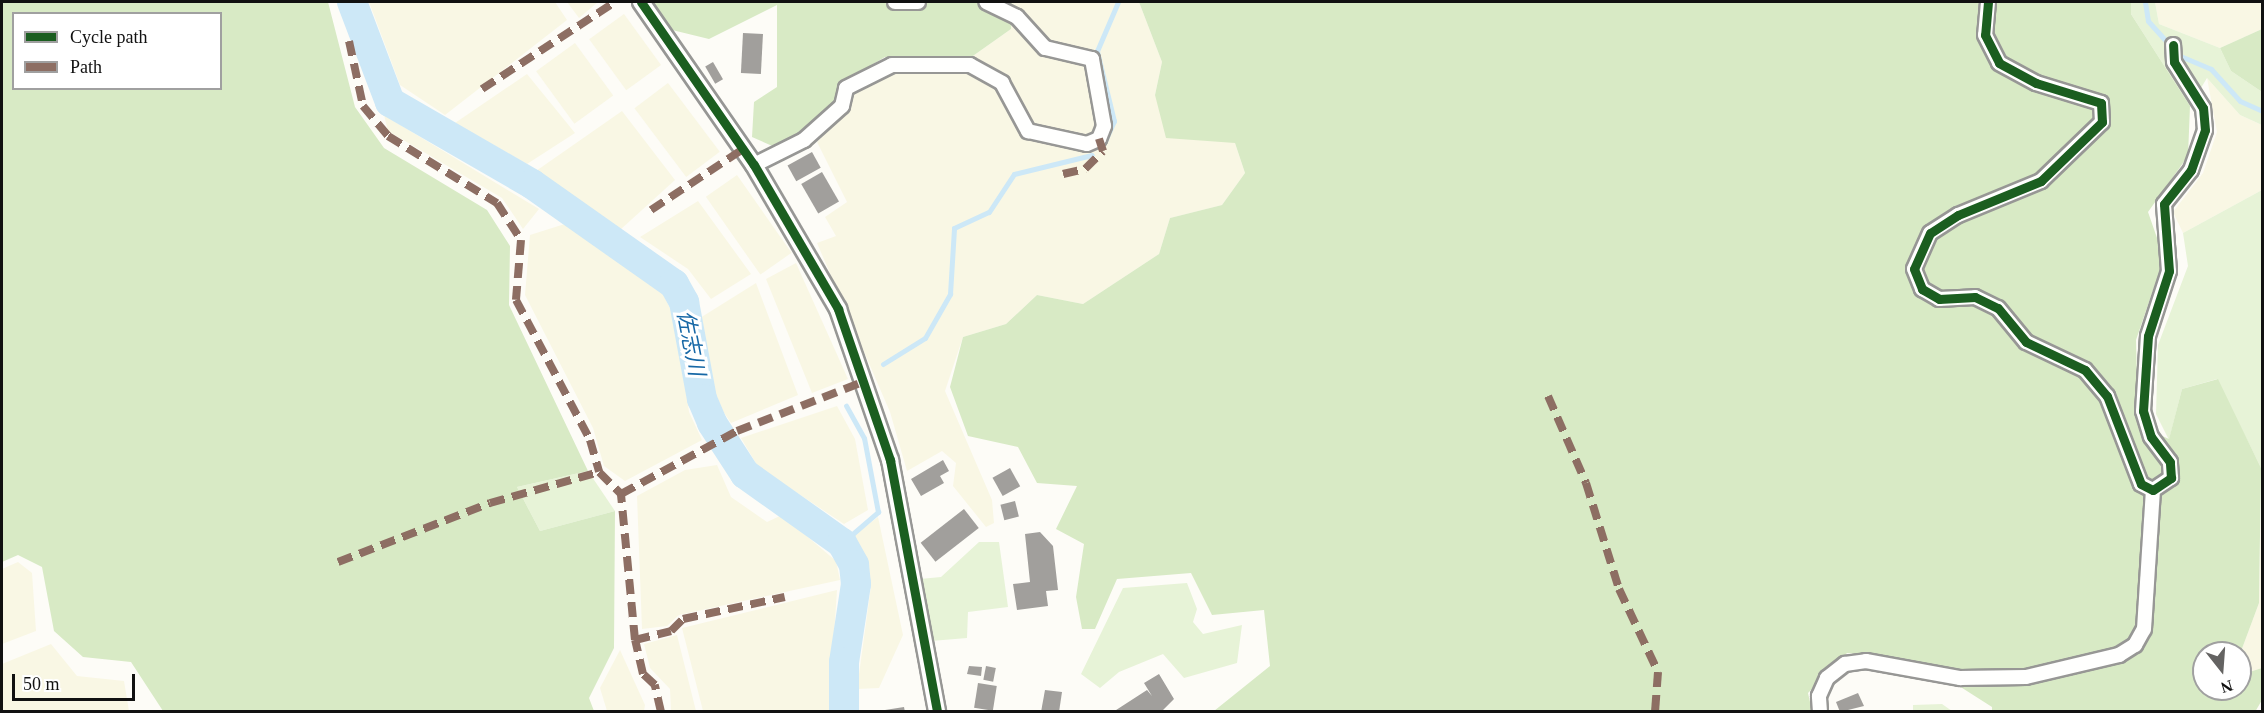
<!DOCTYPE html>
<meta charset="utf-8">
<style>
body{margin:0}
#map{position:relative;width:2264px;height:713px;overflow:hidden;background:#fdfcf7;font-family:"Times New Roman","Noto Sans JP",serif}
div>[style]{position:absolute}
.farmland>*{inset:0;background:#f9f7e4;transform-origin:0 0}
.green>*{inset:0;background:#e7f3d7}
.forest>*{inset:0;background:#d8eac5}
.stream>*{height:5px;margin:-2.5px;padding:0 2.5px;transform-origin:2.5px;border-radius:2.5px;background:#cde8f7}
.river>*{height:30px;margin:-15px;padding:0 15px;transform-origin:15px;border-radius:15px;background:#cde8f7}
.building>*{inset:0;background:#a19f9c;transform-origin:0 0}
.roads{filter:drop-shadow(2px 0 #979795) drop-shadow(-2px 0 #979795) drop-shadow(0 2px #979795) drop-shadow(0 -2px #979795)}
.minor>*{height:14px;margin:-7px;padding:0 7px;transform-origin:7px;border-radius:7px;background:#fffffe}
.tertiary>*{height:16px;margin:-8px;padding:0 8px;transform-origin:8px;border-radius:8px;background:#fffffe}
.quiet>*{height:8px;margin-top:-4px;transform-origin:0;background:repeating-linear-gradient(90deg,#8d6e63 0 15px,transparent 0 23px)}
.cycleway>*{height:9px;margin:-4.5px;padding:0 4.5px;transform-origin:4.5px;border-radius:4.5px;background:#1b5e20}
span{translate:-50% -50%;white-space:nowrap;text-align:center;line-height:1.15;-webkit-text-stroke:6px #fff;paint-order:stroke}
.water-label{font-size:22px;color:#1768a6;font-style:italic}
.frame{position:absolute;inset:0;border:3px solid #111;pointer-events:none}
.legend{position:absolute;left:12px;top:12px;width:210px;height:78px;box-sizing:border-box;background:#fff;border:2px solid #a0a0a0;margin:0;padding:8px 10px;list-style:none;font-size:18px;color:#111}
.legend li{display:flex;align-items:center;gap:12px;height:30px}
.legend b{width:30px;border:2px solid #a0a0a0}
.north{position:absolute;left:2192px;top:641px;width:60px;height:60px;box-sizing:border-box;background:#fff;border:2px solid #a0a0a0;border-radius:50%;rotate:163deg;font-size:16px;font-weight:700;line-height:24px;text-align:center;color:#111}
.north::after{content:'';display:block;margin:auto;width:21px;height:27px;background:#646362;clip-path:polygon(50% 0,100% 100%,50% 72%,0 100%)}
.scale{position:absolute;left:12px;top:674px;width:123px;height:27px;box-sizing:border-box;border:3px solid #111;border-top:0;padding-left:8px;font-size:18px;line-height:21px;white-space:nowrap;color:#111;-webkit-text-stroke:4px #fff;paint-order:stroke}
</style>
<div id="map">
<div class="farmland">
<i style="clip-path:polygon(369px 2px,555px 2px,567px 20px,445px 115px,400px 85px)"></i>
<i style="clip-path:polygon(567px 2px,598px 2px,579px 18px)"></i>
<i style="clip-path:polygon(1012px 2px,1139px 2px,1162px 62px,1155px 95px,1235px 143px,1245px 173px,1222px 205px,1170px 218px,1159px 254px,1083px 304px,1037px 295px,1006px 324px,963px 337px,945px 391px,992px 500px,994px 523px,986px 527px,953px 486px,956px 463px,942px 451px,907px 471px,890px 412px,817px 243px,836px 236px,825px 217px,847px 202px,817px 142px,849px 110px,853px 88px,887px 72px,970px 58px,1011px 29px)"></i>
<i style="clip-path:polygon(2155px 2px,2262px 2px,2262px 29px,2220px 48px,2159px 24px)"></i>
<i style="left:624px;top:14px;width:63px;height:43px;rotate:54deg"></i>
<i style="left:575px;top:43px;width:65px;height:48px;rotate:54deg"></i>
<i style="clip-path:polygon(527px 74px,575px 133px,527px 164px,455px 123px)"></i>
<i style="clip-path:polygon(2207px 78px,2240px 115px,2262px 125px,2262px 190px,2183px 233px,2173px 212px,2203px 173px,2217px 132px)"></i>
<i style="left:668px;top:83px;width:86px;height:42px;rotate:53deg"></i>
<i style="clip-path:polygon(622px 111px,675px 180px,620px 230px,536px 171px)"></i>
<i style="clip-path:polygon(384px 115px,539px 209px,523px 229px,502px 198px,388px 131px)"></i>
<i style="left:737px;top:175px;width:95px;height:38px;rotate:55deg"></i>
<i style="clip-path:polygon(698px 201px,751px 274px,711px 299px,688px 269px,640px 237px)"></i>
<i style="clip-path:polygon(571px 222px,663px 293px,677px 324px,689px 412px,702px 440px,625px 481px,604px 466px,593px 428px,525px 295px,530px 235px)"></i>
<i style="clip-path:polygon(796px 263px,848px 379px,812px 393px,766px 279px)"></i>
<i style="clip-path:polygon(756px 283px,798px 395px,731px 423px,712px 395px,700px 318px)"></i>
<i style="clip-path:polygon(837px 406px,855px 439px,868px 510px,844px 524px,758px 467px,741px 438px)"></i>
<i style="clip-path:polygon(2262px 464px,2262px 668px,2240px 675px,2240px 654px,2259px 603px)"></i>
<i style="clip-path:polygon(717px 465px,731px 497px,767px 522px,782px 515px,836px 561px,840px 580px,679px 615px,667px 626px,642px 629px,637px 496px,685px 470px)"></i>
<i style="clip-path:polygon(878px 517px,903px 635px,879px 688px,857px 689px,871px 586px,866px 559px,852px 537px)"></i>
<i style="clip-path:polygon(18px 562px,32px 573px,36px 631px,2px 644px,2px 569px)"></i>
<i style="clip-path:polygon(837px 590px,829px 711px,703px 711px,682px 628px)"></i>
<i style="clip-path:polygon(677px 635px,696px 711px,671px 711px,670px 689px,650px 668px,644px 644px)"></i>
<i style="clip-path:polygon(51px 644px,77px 676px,124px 681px,129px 711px,2px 711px,2px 664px)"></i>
<i style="clip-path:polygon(620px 650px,645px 705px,644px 711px,607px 711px,600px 688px)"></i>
</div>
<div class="green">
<i style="clip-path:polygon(2131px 2px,2155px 2px,2159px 24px,2220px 48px,2231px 71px,2262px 92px,2262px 125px,2240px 115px,2207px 78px,2190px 106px,2131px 14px)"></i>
<i style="clip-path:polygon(2262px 190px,2262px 464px,2261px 468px,2217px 379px,2182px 389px,2169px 440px,2156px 414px,2158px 345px,2188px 266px,2183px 233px)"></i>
<i style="clip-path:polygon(588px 471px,615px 511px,540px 531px,517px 487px)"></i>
<i style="clip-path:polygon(979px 542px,999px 542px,1008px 607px,968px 612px,967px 638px,931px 641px,920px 579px,941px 577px)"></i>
<i style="clip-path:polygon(1187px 583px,1197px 609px,1193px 622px,1203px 634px,1242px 625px,1237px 663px,1184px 678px,1163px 654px,1119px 672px,1100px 688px,1081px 674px,1123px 588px)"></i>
<i style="clip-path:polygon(1942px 704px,1952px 711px,1913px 711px,1913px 705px)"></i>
</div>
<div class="forest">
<i style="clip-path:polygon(evenodd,2px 2px,328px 2px,355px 107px,384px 148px,487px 210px,510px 246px,509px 305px,588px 471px,517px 487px,540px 531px,615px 511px,614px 648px,589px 698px,594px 711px,163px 711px,131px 662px,83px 657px,54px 631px,42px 567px,18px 555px,2px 562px,2px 2px,14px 14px,220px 14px,220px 88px,14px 88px,14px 14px)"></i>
<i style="clip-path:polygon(650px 2px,1012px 2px,1011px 29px,970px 58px,885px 57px,841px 83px,835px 105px,777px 148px,752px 137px,754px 102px,777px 87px,777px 5px,709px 39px,668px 29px)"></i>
<i style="clip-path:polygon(1139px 2px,2131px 2px,2131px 14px,2190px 106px,2188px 156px,2148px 212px,2164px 258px,2136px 340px,2138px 425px,2169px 439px,2182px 389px,2218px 379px,2261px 468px,2259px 603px,2240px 654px,2204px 653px,2204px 689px,2240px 689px,2240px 675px,2262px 668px,2262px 700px,2255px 712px,1992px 711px,1992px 707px,1923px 663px,1847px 653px,1808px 693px,1812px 711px,1214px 711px,1270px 666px,1264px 610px,1212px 615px,1191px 573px,1117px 579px,1095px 629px,1082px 629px,1076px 597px,1084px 544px,1056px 529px,1077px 486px,1037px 483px,1018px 447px,968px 436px,950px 387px,963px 337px,1006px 324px,1037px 295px,1083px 304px,1159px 254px,1170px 218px,1222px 205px,1245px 173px,1235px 143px,1166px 138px,1155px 95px,1162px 62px)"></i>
<i style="clip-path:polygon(2262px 29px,2262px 92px,2231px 71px,2220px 48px)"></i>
</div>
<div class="stream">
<i style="left:2145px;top:2px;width:19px;rotate:81deg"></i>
<i style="left:2148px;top:21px;width:36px;rotate:48deg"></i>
<i style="left:2178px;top:55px;width:36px;rotate:23deg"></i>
<i style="left:2211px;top:69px;width:43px;rotate:47.8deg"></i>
<i style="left:2240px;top:101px;width:24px;rotate:24deg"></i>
<i style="left:1105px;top:141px;width:22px;rotate:-66deg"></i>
<i style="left:1114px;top:121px;width:72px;rotate:-103.7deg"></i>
<i style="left:1097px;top:51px;width:53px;rotate:-66.8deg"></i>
<i style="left:883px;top:364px;width:49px;rotate:-31.8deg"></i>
<i style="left:925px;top:338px;width:51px;rotate:-60.4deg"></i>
<i style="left:950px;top:294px;width:66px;rotate:-86.5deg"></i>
<i style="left:954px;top:228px;width:38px;rotate:-25deg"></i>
<i style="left:989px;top:212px;width:45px;rotate:-56.7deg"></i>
<i style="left:1014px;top:174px;width:80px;rotate:-13.7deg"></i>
<i style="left:842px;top:543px;width:48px;rotate:-40.7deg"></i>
<i style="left:878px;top:512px;width:75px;rotate:-100.7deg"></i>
<i style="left:864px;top:438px;width:37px;rotate:-119deg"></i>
</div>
<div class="river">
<i style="left:352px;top:2px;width:107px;rotate:69.2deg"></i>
<i style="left:390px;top:102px;width:164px;rotate:30deg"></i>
<i style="left:532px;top:184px;width:174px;rotate:35.2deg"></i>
<i style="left:674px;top:284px;width:21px;rotate:61deg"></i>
<i style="left:684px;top:302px;width:99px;rotate:79.5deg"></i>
<i style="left:702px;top:399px;width:26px;rotate:67deg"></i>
<i style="left:712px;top:423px;width:61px;rotate:57.1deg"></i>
<i style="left:745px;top:474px;width:119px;rotate:35.4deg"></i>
<i style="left:842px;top:543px;width:25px;rotate:61deg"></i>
<i style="left:854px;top:565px;width:19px;rotate:84deg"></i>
<i style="left:856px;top:584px;width:79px;rotate:98.7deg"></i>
<i style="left:844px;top:662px;width:50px;rotate:90deg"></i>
</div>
<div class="building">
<i style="left:743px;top:33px;width:20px;height:40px;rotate:3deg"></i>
<i style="left:713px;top:62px;width:20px;height:9px;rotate:60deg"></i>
<i style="left:812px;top:152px;width:18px;height:28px;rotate:61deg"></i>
<i style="left:822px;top:172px;width:34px;height:24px;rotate:60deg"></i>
<i style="clip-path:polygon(943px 460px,949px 471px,940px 476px,944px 483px,921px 496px,911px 479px)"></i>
<i style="left:1010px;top:468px;width:21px;height:20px;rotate:61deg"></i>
<i style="left:1015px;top:501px;width:16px;height:15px;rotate:76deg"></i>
<i style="left:964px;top:509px;width:24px;height:55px;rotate:52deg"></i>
<i style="clip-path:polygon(1040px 532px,1053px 546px,1058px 590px,1046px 591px,1048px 606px,1017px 610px,1013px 584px,1030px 582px,1025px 534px)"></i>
<i style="clip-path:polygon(969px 666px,982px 667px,981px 676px,967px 674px)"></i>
<i style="left:986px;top:666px;width:10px;height:14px;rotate:11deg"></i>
<i style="clip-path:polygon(1159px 674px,1174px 699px,1161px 712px,1113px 712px,1147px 690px,1152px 696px,1144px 683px)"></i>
<i style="left:978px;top:683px;width:19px;height:25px;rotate:9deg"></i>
<i style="clip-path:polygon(1045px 690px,1062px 692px,1059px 712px,1041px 712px)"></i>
<i style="clip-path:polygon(1858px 693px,1864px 706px,1840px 712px,1836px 702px)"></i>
<i style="clip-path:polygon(904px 707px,905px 712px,885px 712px,885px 710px)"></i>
</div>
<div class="roads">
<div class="minor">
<i style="left:895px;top:2px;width:23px"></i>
<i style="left:1988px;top:2px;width:33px;rotate:95deg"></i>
<i style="left:1985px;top:35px;width:31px;rotate:63deg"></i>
<i style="left:1999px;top:63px;width:42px;rotate:28.4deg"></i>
<i style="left:2036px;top:83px;width:68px;rotate:17.1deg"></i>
<i style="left:2101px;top:103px;width:19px;rotate:87deg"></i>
<i style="left:2102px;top:122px;width:85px;rotate:136deg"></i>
<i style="left:2041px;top:181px;width:90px;rotate:157.7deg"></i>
<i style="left:1958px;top:215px;width:33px;rotate:147deg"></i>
<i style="left:1930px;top:233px;width:39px;rotate:114deg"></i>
<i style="left:1914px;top:269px;width:22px;rotate:68deg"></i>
<i style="left:1922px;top:289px;width:20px;rotate:30deg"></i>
<i style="left:1939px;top:299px;width:36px;rotate:-3deg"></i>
<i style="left:1975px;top:297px;width:25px;rotate:26deg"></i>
<i style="left:1998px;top:308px;width:44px;rotate:50.5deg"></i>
<i style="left:2026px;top:342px;width:65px;rotate:25.4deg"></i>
<i style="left:2085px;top:370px;width:34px;rotate:50deg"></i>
<i style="left:2107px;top:396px;width:94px;rotate:68.9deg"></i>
<i style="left:2141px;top:484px;width:13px;rotate:27deg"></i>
<i style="left:2153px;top:490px;width:22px;rotate:-34deg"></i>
<i style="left:2171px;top:478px;width:16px;rotate:-94deg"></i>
<i style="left:2170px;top:462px;width:31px;rotate:-127deg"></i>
<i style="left:2151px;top:437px;width:27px;rotate:-107deg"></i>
<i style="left:2143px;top:411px;width:75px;rotate:-86.2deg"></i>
<i style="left:2148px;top:336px;width:68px;rotate:-72.1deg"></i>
<i style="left:2169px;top:271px;width:67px;rotate:-94.3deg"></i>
<i style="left:2164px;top:204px;width:43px;rotate:-51.5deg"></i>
<i style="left:2191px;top:170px;width:42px;rotate:-70.7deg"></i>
<i style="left:2205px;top:130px;width:22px;rotate:-95deg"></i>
<i style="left:2203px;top:108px;width:54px;rotate:-122.2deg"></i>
<i style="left:2174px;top:62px;width:17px;rotate:-93deg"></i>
<i style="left:754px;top:165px;width:56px;rotate:-26.6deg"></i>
<i style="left:804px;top:140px;width:51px;rotate:-41.8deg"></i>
<i style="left:842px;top:106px;width:18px;rotate:-77deg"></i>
<i style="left:846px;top:88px;width:51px;rotate:-26.6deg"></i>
<i style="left:892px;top:65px;width:78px"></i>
<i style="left:970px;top:65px;width:37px;rotate:29deg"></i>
<i style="left:1002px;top:83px;width:55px;rotate:61.6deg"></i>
<i style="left:1028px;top:131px;width:60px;rotate:12.4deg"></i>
<i style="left:1087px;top:144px;width:13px;rotate:-23deg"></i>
<i style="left:1099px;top:139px;width:14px;rotate:-69deg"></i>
<i style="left:1104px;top:126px;width:68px;rotate:-100.2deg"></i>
<i style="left:1092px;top:59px;width:48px;rotate:-166.8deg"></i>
<i style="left:1045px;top:48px;width:42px;rotate:-132.1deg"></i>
<i style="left:1017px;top:17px;width:34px;rotate:-154deg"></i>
<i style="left:1820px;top:712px;width:16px;rotate:-94deg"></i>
<i style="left:1819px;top:696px;width:20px;rotate:-66deg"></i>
<i style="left:1827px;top:678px;width:23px;rotate:-38deg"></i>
<i style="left:1845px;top:664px;width:21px;rotate:-8deg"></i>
<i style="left:1866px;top:661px;width:96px;rotate:10.3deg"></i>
<i style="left:1960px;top:678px;width:66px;rotate:-0.9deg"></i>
<i style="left:2026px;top:677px;width:96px;rotate:-13.3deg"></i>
<i style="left:2119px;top:655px;width:19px;rotate:-32deg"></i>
<i style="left:2135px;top:645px;width:18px;rotate:-61deg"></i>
<i style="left:2144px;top:629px;width:139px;rotate:-86.3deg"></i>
</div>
<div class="tertiary">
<i style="left:641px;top:2px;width:198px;rotate:55.3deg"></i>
<i style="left:754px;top:165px;width:167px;rotate:59.7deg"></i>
<i style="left:838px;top:309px;width:160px;rotate:71deg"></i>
<i style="left:890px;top:460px;width:256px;rotate:79.4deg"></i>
</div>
</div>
<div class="quiet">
<i style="left:349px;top:41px;width:66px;rotate:77.8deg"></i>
<i style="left:363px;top:106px;width:39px;rotate:50deg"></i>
<i style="left:388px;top:136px;width:128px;rotate:31.6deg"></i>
<i style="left:497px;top:203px;width:44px;rotate:57deg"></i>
<i style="left:521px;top:240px;width:60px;rotate:94.8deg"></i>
<i style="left:516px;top:300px;width:158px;rotate:62.1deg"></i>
<i style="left:590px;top:440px;width:33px;rotate:74deg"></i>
<i style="left:599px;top:472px;width:31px;rotate:45deg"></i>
<i style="left:482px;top:89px;width:159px;rotate:-33.2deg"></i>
<i style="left:1063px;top:174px;width:23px;rotate:-13deg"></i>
<i style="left:1085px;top:169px;width:25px;rotate:-45deg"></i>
<i style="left:1103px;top:151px;width:13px;rotate:-108deg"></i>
<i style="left:651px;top:210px;width:110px;rotate:-33.5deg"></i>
<i style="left:1548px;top:396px;width:95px;rotate:66.4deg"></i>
<i style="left:1586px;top:483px;width:111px;rotate:72.7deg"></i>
<i style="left:1619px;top:589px;width:92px;rotate:64.8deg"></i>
<i style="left:1658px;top:672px;width:40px;rotate:94.3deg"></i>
<i style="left:338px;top:562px;width:163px;rotate:-21.2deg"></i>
<i style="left:490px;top:503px;width:113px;rotate:-15.9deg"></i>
<i style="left:635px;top:640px;width:37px;rotate:-14deg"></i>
<i style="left:671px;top:631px;width:17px;rotate:-45deg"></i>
<i style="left:683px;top:619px;width:104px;rotate:-12.2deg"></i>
<i style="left:661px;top:712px;width:28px;rotate:-103deg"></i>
<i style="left:655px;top:685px;width:16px;rotate:-137deg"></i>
<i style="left:643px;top:674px;width:35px;rotate:-103deg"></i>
<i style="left:635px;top:640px;width:147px;rotate:-95.5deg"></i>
<i style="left:621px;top:494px;width:132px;rotate:-28.5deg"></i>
<i style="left:737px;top:431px;width:137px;rotate:-21.3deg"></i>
</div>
<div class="cycleway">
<i style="left:641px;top:2px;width:198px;rotate:55.3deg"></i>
<i style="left:754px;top:165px;width:167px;rotate:59.7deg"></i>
<i style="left:838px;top:309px;width:160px;rotate:71deg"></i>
<i style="left:890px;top:460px;width:256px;rotate:79.4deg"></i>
<i style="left:1988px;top:2px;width:33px;rotate:95deg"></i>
<i style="left:1985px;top:35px;width:31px;rotate:63deg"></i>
<i style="left:1999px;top:63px;width:42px;rotate:28.4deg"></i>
<i style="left:2036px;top:83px;width:68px;rotate:17.1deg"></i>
<i style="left:2101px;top:103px;width:19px;rotate:87deg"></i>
<i style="left:2102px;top:122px;width:85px;rotate:136deg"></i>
<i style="left:2041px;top:181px;width:90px;rotate:157.7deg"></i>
<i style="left:1958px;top:215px;width:33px;rotate:147deg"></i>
<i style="left:1930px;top:233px;width:39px;rotate:114deg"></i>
<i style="left:1914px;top:269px;width:22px;rotate:68deg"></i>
<i style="left:1922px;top:289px;width:20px;rotate:30deg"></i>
<i style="left:1939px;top:299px;width:36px;rotate:-3deg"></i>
<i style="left:1975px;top:297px;width:25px;rotate:26deg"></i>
<i style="left:1998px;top:308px;width:44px;rotate:50.5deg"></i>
<i style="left:2026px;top:342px;width:65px;rotate:25.4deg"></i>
<i style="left:2085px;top:370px;width:34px;rotate:50deg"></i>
<i style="left:2107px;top:396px;width:94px;rotate:68.9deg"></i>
<i style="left:2141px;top:484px;width:13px;rotate:27deg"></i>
<i style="left:2153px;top:490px;width:22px;rotate:-34deg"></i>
<i style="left:2171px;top:478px;width:16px;rotate:-94deg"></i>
<i style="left:2170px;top:462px;width:31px;rotate:-127deg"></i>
<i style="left:2151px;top:437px;width:27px;rotate:-107deg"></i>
<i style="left:2143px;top:411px;width:75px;rotate:-86.2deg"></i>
<i style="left:2148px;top:336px;width:68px;rotate:-72.1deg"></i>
<i style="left:2169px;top:271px;width:67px;rotate:-94.3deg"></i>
<i style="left:2164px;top:204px;width:43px;rotate:-51.5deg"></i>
<i style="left:2191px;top:170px;width:42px;rotate:-70.7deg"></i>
<i style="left:2205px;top:130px;width:22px;rotate:-95deg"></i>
<i style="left:2203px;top:108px;width:54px;rotate:-122.2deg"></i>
<i style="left:2174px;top:62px;width:17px;rotate:-93deg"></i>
</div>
<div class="water-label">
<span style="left:691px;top:343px;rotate:79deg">佐志川</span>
</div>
<div class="frame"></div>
<ul class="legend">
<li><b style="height:8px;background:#1b5e20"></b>Cycle path</li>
<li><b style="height:8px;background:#8d6e63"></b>Path</li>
</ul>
<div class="north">N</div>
<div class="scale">50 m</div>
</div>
